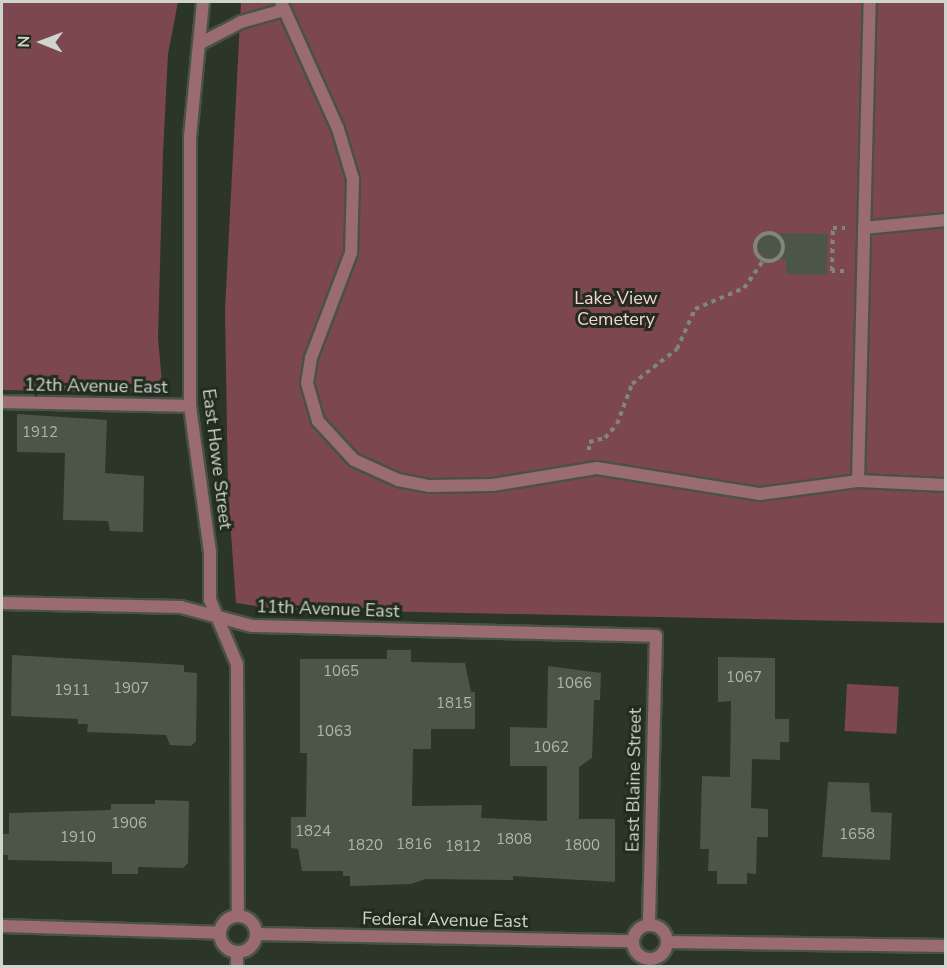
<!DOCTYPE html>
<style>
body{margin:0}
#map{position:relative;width:947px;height:968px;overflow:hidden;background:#2b3528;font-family:"Nunito Sans",sans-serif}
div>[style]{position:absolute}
.green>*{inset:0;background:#7d474f;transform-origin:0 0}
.building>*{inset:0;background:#4c5648}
.path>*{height:4px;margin-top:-2px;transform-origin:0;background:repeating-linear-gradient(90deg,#7f877c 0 4.5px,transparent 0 9px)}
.path>.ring{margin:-2px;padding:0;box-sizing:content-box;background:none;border:4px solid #7f877c;border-radius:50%}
.roads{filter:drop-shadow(2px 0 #495246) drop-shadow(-2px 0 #495246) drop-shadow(0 2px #495246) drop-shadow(0 -2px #495246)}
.lane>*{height:12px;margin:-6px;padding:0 6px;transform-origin:6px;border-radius:6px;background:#9a6b71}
.street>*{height:12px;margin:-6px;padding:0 6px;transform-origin:6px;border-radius:6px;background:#9a6b71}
.street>.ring{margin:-6px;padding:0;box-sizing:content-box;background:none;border:12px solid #9a6b71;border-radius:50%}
span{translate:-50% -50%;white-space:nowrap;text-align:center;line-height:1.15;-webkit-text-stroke:6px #212b1e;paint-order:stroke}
.number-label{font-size:15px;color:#aeb5ac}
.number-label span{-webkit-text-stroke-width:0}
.park-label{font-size:18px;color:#f6d1d5}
.street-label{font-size:18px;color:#cfd5cd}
.frame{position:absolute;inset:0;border:3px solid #cfd5cd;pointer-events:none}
.north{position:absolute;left:12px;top:12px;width:60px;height:60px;-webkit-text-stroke:4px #212b1e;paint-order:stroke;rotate:271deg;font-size:16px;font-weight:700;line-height:24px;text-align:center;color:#cfd5cd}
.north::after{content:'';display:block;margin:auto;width:21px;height:27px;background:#cfd5cd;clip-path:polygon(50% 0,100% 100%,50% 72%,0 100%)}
</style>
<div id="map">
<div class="green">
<i style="clip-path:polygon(2px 2px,178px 2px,168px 54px,163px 154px,158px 338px,163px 393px,2px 390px)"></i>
<i style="clip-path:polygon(241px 2px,945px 2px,945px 623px,277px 609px,236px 603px,228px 492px,225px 309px)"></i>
<i style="left:847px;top:684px;width:52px;height:47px;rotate:3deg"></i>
</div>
<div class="building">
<i style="clip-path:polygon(787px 233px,828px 234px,827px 275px,786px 274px,786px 259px,765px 258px,758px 251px,758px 242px,765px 235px)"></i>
<i style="clip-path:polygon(17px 414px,107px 420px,105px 473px,144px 476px,143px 532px,110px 531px,108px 521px,63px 520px,65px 453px,17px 452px)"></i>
<i style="clip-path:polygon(387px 650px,411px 650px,411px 662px,465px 663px,471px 692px,475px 692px,475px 729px,431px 729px,431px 749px,413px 749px,412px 806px,482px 805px,481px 818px,547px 821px,547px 766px,510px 766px,510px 727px,547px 728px,548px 666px,601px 673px,600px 700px,594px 700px,592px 758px,579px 767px,579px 819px,615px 819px,615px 882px,513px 876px,513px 880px,426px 879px,411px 884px,350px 886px,350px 876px,343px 876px,343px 871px,302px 871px,298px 849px,291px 848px,291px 817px,306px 817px,307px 753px,300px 753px,300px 659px,387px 659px)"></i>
<i style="clip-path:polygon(12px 655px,184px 665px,184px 672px,197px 673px,196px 741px,191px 746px,170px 745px,166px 735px,87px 732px,88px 724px,78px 724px,78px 719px,11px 716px)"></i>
<i style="clip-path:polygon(718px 657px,775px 658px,775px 719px,789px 719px,789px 742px,780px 742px,780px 760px,752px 759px,751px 808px,768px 809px,768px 837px,757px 837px,756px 874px,747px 873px,747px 884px,717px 884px,717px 871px,708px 871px,709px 849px,700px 849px,702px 776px,730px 777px,731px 701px,718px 702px)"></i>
<i style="clip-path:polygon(828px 782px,869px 783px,871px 812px,892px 813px,890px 860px,822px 857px)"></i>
<i style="clip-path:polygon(155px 800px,189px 801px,188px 863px,183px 868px,138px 867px,138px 874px,112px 874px,112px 862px,8px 860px,8px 855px,2px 855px,2px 834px,9px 834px,9px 813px,111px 810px,111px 804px,155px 804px)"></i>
</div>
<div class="path">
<i class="ring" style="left:755px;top:233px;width:24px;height:24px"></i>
<i style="left:844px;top:271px;width:12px;rotate:180deg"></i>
<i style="left:832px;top:271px;width:43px;rotate:-88.7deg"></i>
<i style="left:833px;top:228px;width:12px"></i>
<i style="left:589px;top:450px;width:8px;rotate:-90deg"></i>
<i style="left:589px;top:442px;width:16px;rotate:-14deg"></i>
<i style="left:605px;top:438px;width:18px;rotate:-49deg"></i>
<i style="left:617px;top:424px;width:43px;rotate:-69.4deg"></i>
<i style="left:632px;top:384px;width:57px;rotate:-37.9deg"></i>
<i style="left:677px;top:349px;width:44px;rotate:-65.8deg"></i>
<i style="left:695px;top:309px;width:53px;rotate:-23.2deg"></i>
<i style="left:744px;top:288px;width:33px;rotate:-55deg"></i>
</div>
<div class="roads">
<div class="lane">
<i style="left:281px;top:2px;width:139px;rotate:65.8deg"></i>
<i style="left:338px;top:129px;width:52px;rotate:73.3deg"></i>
<i style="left:353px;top:179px;width:74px;rotate:91.5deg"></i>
<i style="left:351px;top:253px;width:112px;rotate:110.9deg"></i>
<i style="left:311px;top:358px;width:25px;rotate:99deg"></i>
<i style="left:307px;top:383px;width:40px;rotate:74deg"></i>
<i style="left:318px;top:421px;width:53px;rotate:47.3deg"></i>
<i style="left:354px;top:460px;width:48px;rotate:24.4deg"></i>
<i style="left:398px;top:480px;width:32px;rotate:11deg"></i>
<i style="left:429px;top:486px;width:64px;rotate:-0.9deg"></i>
<i style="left:493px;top:485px;width:105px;rotate:-9.3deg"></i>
<i style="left:597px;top:468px;width:165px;rotate:9.1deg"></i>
<i style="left:760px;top:494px;width:99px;rotate:-7.6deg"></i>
<i style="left:858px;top:481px;width:88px;rotate:2.6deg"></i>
<i style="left:199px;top:44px;width:47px;rotate:-27.6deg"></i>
<i style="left:241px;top:22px;width:45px;rotate:-15.6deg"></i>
<i style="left:864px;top:228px;width:82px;rotate:-5.6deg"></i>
<i style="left:858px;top:481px;width:479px;rotate:-88.6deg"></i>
</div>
<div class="street">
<i style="left:203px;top:2px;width:135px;rotate:95.5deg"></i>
<i style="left:190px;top:136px;width:270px;rotate:90deg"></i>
<i style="left:190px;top:406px;width:147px;rotate:82.2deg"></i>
<i style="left:210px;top:552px;width:48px;rotate:90deg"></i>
<i style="left:210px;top:600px;width:69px;rotate:67.1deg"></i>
<i style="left:237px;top:664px;width:252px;rotate:89.8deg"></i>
<i style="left:2px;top:402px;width:188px;rotate:1.2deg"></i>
<i style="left:2px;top:603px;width:179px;rotate:1.3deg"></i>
<i style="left:181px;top:607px;width:73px;rotate:15deg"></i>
<i style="left:252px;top:626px;width:404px;rotate:1.4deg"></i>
<i style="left:656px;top:636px;width:289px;rotate:91.4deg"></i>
<i class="ring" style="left:220px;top:916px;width:24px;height:24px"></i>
<i class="ring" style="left:633px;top:925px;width:22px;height:22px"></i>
<i style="left:2px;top:926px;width:218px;rotate:1.8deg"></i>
<i style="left:256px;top:934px;width:376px;rotate:1.1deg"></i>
<i style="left:667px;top:942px;width:279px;rotate:0.8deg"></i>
<i style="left:237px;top:966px;width:14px;rotate:-90deg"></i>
</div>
</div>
<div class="number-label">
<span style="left:40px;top:433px">1912</span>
<span style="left:341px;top:672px">1065</span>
<span style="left:744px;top:678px">1067</span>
<span style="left:574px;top:684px">1066</span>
<span style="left:131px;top:689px">1907</span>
<span style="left:72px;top:691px">1911</span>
<span style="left:454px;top:704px">1815</span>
<span style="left:334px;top:732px">1063</span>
<span style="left:551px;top:748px">1062</span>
<span style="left:129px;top:824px">1906</span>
<span style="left:313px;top:832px">1824</span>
<span style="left:857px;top:835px">1658</span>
<span style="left:78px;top:838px">1910</span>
<span style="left:514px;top:840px">1808</span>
<span style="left:414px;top:845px">1816</span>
<span style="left:365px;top:846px">1820</span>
<span style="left:582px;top:846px">1800</span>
<span style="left:463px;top:847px">1812</span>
</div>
<div class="park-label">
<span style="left:616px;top:309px">Lake View<br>Cemetery</span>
</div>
<div class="street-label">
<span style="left:96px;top:386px;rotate:1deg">12th Avenue East</span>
<span style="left:217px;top:459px;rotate:83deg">East Howe Street</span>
<span style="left:328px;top:609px;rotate:2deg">11th Avenue East</span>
<span style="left:634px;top:780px;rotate:-89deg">East Blaine Street</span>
<span style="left:445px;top:920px;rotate:1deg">Federal Avenue East</span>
</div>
<div class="frame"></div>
<div class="north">N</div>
</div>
